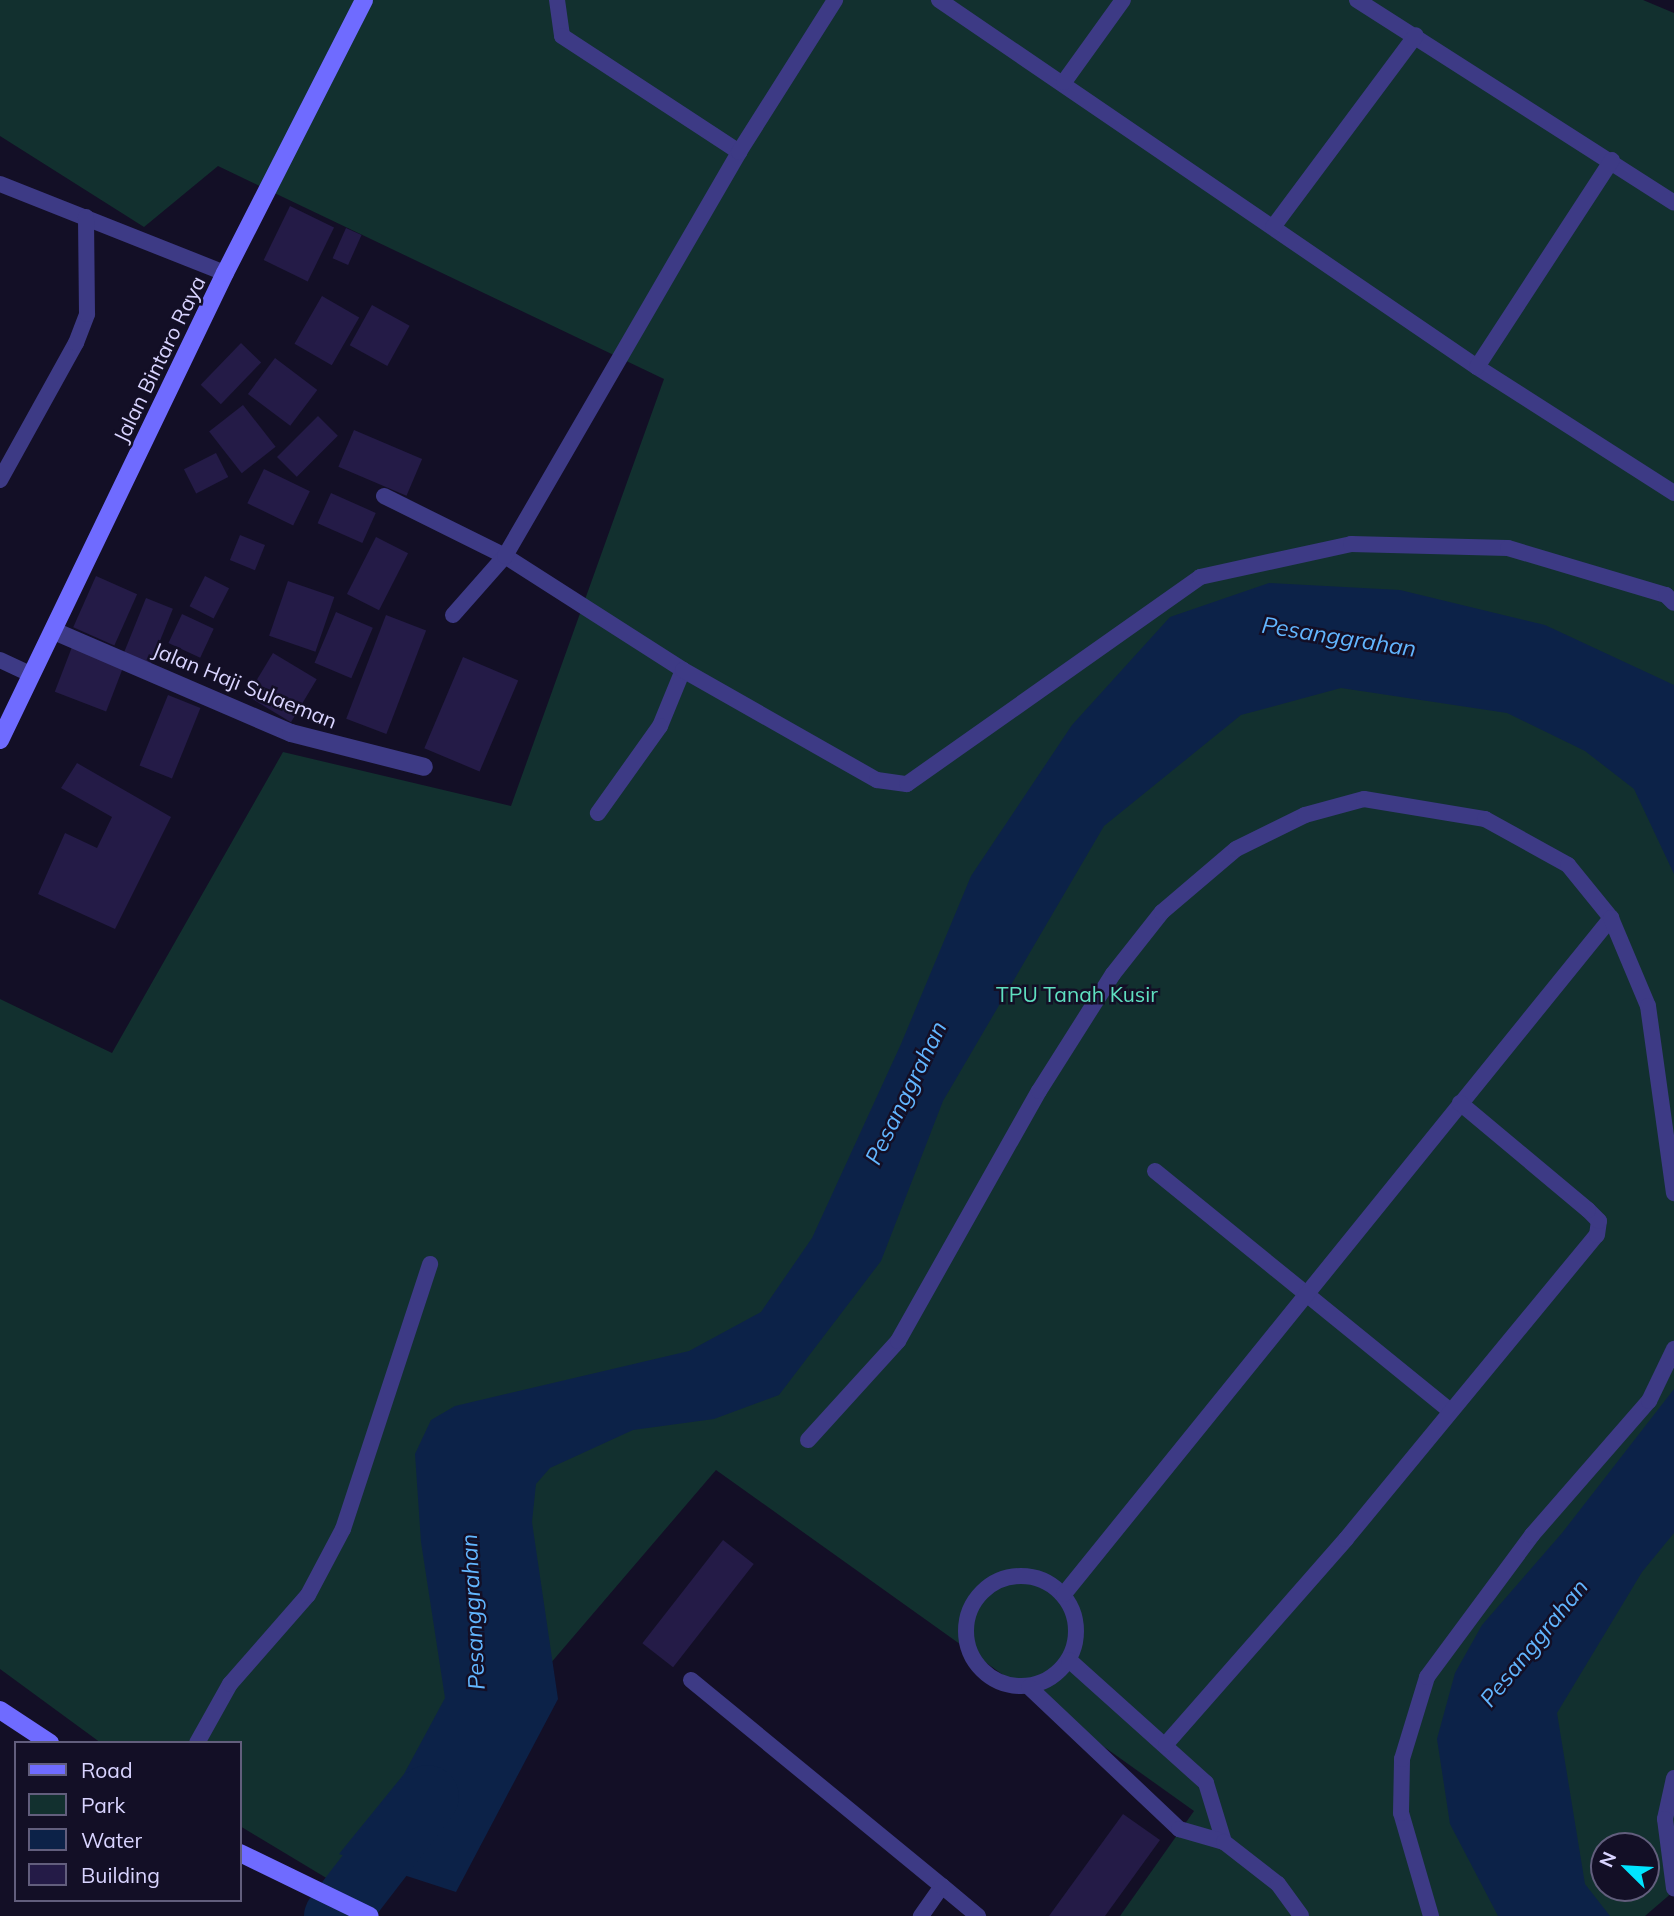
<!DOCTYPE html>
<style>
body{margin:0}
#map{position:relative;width:1674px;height:1916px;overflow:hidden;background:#130f26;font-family:Mulish,sans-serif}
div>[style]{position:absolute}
.green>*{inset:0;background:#12302f}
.water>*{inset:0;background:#0c2248}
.river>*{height:63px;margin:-31.5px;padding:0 31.5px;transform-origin:31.5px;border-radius:31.5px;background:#0c2248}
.building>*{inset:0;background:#241b47;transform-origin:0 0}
.service>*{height:16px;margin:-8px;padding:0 8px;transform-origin:8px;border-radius:8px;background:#3d3a85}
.service>.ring{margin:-8px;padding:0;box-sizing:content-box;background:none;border:16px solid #3d3a85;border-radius:50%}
.minor>*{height:18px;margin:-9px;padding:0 9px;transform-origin:9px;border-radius:9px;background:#3d3a85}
.secondary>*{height:18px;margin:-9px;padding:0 9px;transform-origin:9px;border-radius:9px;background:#6f6bff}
span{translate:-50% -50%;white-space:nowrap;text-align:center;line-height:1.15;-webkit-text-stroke:5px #130f26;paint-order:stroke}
.street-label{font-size:21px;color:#d9d4ff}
.park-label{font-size:21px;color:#5fe0c0}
.water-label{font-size:23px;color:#62b6ff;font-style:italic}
.legend{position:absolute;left:14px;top:1741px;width:228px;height:161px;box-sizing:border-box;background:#130f26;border:2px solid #625e7d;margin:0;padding:9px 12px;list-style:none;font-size:21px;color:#d9d4ff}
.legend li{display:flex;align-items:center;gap:14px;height:35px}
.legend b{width:35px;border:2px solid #625e7d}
.north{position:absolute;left:1590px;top:1832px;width:70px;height:70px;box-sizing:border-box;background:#130f26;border:2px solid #625e7d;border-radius:50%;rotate:294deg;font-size:19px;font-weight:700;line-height:28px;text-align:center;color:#d9d4ff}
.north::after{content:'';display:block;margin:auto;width:24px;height:32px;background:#00e5ff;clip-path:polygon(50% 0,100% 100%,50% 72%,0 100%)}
</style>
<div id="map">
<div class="green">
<i style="clip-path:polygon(evenodd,0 0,1643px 0,1674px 13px,1674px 1891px,1645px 1916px,1120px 1916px,1194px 1811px,716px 1470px,353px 1894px,240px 1826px,240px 1743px,101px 1743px,0 1669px,0 999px,112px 1053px,283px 752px,511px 806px,664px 379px,218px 166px,144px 227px,0 136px,0 0,1604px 1846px,1646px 1846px,1646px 1888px,1604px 1888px,1604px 1846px)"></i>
</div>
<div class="water">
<i style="clip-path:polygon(1269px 583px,1400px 590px,1545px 625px,1674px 685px,1674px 874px,1634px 789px,1585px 751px,1507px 713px,1341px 688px,1241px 715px,1104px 826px,943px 1101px,881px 1261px,779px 1395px,714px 1419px,633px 1430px,550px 1468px,536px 1484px,532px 1522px,558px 1699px,456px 1892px,339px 1854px,404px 1774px,445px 1698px,421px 1542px,415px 1454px,431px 1420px,455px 1406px,689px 1351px,761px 1312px,812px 1238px,901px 1044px,971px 876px,1072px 725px,1170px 617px)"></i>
<i style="clip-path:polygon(1674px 1389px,1674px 1533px,1642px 1572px,1557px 1713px,1585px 1884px,1610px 1916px,1498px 1916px,1450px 1824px,1437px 1739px,1455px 1673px,1482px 1625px,1562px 1533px)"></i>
</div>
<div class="river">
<i style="left:335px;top:1916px;width:151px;rotate:-52.5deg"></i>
</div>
<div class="building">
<i style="left:290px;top:206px;width:49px;height:60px;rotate:26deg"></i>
<i style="left:346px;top:228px;width:17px;height:33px;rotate:24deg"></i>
<i style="left:322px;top:296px;width:43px;height:55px;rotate:30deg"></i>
<i style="left:372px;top:305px;width:43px;height:46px;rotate:29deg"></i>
<i style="left:241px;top:343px;width:28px;height:58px;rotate:44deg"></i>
<i style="left:275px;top:358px;width:53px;height:45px;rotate:37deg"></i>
<i style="left:243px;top:405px;width:53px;height:43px;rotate:52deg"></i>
<i style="left:318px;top:416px;width:28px;height:58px;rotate:45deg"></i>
<i style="left:354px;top:430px;width:74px;height:40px;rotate:23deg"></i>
<i style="left:216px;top:453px;width:27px;height:36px;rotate:63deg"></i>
<i style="left:264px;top:469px;width:51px;height:38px;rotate:26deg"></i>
<i style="left:331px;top:493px;width:49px;height:33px;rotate:24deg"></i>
<i style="left:240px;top:535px;width:27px;height:27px;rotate:22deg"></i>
<i style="left:376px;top:537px;width:36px;height:64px;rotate:27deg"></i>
<i style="left:96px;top:576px;width:45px;height:56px;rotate:24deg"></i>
<i style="left:205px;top:576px;width:27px;height:34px;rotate:27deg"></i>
<i style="left:288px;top:581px;width:49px;height:58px;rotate:19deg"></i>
<i style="left:146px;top:598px;width:29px;height:60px;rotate:22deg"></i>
<i style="left:336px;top:612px;width:40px;height:55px;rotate:23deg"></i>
<i style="left:182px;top:614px;width:35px;height:32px;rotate:25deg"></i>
<i style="left:386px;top:615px;width:43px;height:111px;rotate:21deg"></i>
<i style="left:72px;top:647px;width:55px;height:48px;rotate:21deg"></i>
<i style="left:273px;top:653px;width:51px;height:50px;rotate:31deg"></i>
<i style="left:463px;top:657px;width:60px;height:99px;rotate:23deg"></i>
<i style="left:168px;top:695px;width:35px;height:76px;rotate:22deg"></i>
<i style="clip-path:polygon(77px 763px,171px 817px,115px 929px,38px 894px,65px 833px,97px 848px,112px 817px,61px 788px)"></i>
<i style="left:723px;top:1540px;width:39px;height:131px;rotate:38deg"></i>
<i style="clip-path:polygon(1123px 1814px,1160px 1840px,1105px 1916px,1049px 1916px)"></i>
</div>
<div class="service">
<i style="left:557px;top:0;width:36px;rotate:82deg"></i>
<i style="left:562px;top:36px;width:212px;rotate:33.2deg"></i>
<i style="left:939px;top:0;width:651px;rotate:34.3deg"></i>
<i style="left:1477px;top:367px;width:234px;rotate:32.6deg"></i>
<i style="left:1357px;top:0;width:376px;rotate:32.6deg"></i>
<i style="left:1064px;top:82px;width:101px;rotate:-54.3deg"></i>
<i style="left:0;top:184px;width:242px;rotate:21.6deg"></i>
<i style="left:1273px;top:227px;width:239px;rotate:-53.3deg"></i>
<i style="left:1477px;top:367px;width:247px;rotate:-56.9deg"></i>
<i style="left:0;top:480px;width:157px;rotate:-61deg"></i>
<i style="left:76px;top:343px;width:31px;rotate:-69deg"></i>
<i style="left:87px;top:314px;width:97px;rotate:-90.6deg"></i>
<i style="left:384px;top:496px;width:135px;rotate:26.4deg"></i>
<i style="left:505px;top:556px;width:211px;rotate:32.6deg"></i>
<i style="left:683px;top:670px;width:61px;rotate:112.3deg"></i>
<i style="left:660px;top:726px;width:107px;rotate:125.5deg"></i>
<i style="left:453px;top:615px;width:79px;rotate:-48.6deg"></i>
<i style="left:505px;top:556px;width:467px;rotate:-59.9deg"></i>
<i style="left:739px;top:152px;width:180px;rotate:-57.7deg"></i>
<i style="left:0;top:660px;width:35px;rotate:25deg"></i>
<i style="left:683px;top:670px;width:223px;rotate:29.6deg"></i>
<i style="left:877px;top:780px;width:30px;rotate:8deg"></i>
<i style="left:907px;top:784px;width:359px;rotate:-35.2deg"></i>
<i style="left:1200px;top:577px;width:155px;rotate:-12.3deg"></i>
<i style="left:1351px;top:544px;width:157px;rotate:1.5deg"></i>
<i style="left:1508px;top:548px;width:165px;rotate:16.6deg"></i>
<i style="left:1666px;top:595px;width:11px;rotate:45deg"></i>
<i style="left:1155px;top:1171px;width:379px;rotate:39.1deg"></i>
<i style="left:808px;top:1440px;width:134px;rotate:-47.7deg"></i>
<i style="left:898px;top:1341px;width:287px;rotate:-60.6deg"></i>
<i style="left:1039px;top:1091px;width:138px;rotate:-57.7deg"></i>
<i style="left:1113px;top:974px;width:79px;rotate:-51.7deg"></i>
<i style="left:1162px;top:912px;width:97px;rotate:-40.4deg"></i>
<i style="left:1236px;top:849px;width:77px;rotate:-26.2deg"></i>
<i style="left:1305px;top:815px;width:61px;rotate:-15.2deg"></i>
<i style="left:1364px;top:799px;width:123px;rotate:9.4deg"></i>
<i style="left:1485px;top:819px;width:95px;rotate:29deg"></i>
<i style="left:1568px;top:865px;width:68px;rotate:50.9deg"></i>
<i class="ring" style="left:966px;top:1576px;width:94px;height:94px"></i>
<i style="left:1064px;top:1594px;width:870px;rotate:-51.02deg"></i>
<i style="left:1611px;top:918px;width:95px;rotate:67.2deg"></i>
<i style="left:1648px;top:1006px;width:189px;rotate:82.1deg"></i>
<i style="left:1069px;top:1660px;width:184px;rotate:41.9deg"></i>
<i style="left:1206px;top:1783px;width:62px;rotate:73deg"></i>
<i style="left:691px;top:1680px;width:325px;rotate:39.4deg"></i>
<i style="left:942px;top:1886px;width:37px;rotate:125deg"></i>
<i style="left:1029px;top:1687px;width:207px;rotate:43.4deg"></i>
<i style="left:1179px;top:1829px;width:47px;rotate:16.1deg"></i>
<i style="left:1224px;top:1842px;width:68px;rotate:37.9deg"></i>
<i style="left:1278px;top:1884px;width:39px;rotate:54deg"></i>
<i style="left:197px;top:1743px;width:68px;rotate:-60.8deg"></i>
<i style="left:230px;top:1684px;width:118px;rotate:-48.8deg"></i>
<i style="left:308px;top:1595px;width:75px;rotate:-62.1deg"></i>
<i style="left:343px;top:1529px;width:279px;rotate:-71.8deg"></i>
<i style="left:1166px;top:1744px;width:273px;rotate:-48.7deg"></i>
<i style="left:1346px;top:1539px;width:394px;rotate:-50.5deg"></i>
<i style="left:1597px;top:1235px;width:14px;rotate:-82deg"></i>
<i style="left:1599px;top:1221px;width:16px;rotate:-135deg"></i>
<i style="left:1588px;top:1210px;width:167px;rotate:-140.1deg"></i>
<i style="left:1674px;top:1778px;width:42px;rotate:102.4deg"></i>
<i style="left:1665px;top:1819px;width:70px;rotate:82.6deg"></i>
<i style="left:942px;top:1886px;width:47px;rotate:39.8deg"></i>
<i style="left:1431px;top:1916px;width:107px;rotate:-106.2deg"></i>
<i style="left:1401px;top:1813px;width:54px;rotate:-88.9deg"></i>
<i style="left:1402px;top:1759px;width:86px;rotate:-73deg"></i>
<i style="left:1427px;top:1677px;width:177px;rotate:-53.5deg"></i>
<i style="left:1532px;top:1535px;width:178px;rotate:-48.9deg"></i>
<i style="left:1649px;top:1401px;width:58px;rotate:-64.3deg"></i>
</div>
<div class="minor">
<i style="left:54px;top:631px;width:258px;rotate:23.3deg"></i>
<i style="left:291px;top:733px;width:137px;rotate:14.3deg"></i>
</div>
<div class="secondary">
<i style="left:0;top:740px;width:518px;rotate:-64.28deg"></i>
<i style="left:225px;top:273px;width:306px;rotate:-63deg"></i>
<i style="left:0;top:1710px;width:60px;rotate:33.4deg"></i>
<i style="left:240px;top:1853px;width:144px;rotate:25.9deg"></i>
</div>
<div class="street-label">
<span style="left:159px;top:359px;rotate:-64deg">Jalan Bintaro Raya</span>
<span style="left:245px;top:685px;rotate:22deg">Jalan Haji Sulaeman</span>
</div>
<div class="park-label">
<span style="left:1077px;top:994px">TPU Tanah Kusir</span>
</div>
<div class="water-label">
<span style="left:1339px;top:637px;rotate:9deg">Pesanggrahan</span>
<span style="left:906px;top:1093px;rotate:-64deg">Pesanggrahan</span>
<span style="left:473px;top:1612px;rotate:-93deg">Pesanggrahan</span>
<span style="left:1534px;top:1643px;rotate:-51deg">Pesanggrahan</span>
</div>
<ul class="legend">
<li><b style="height:9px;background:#6f6bff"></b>Road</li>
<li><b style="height:19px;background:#12302f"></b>Park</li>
<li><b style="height:19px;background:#0c2248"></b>Water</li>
<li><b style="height:19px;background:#241b47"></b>Building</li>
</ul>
<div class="north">N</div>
</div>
